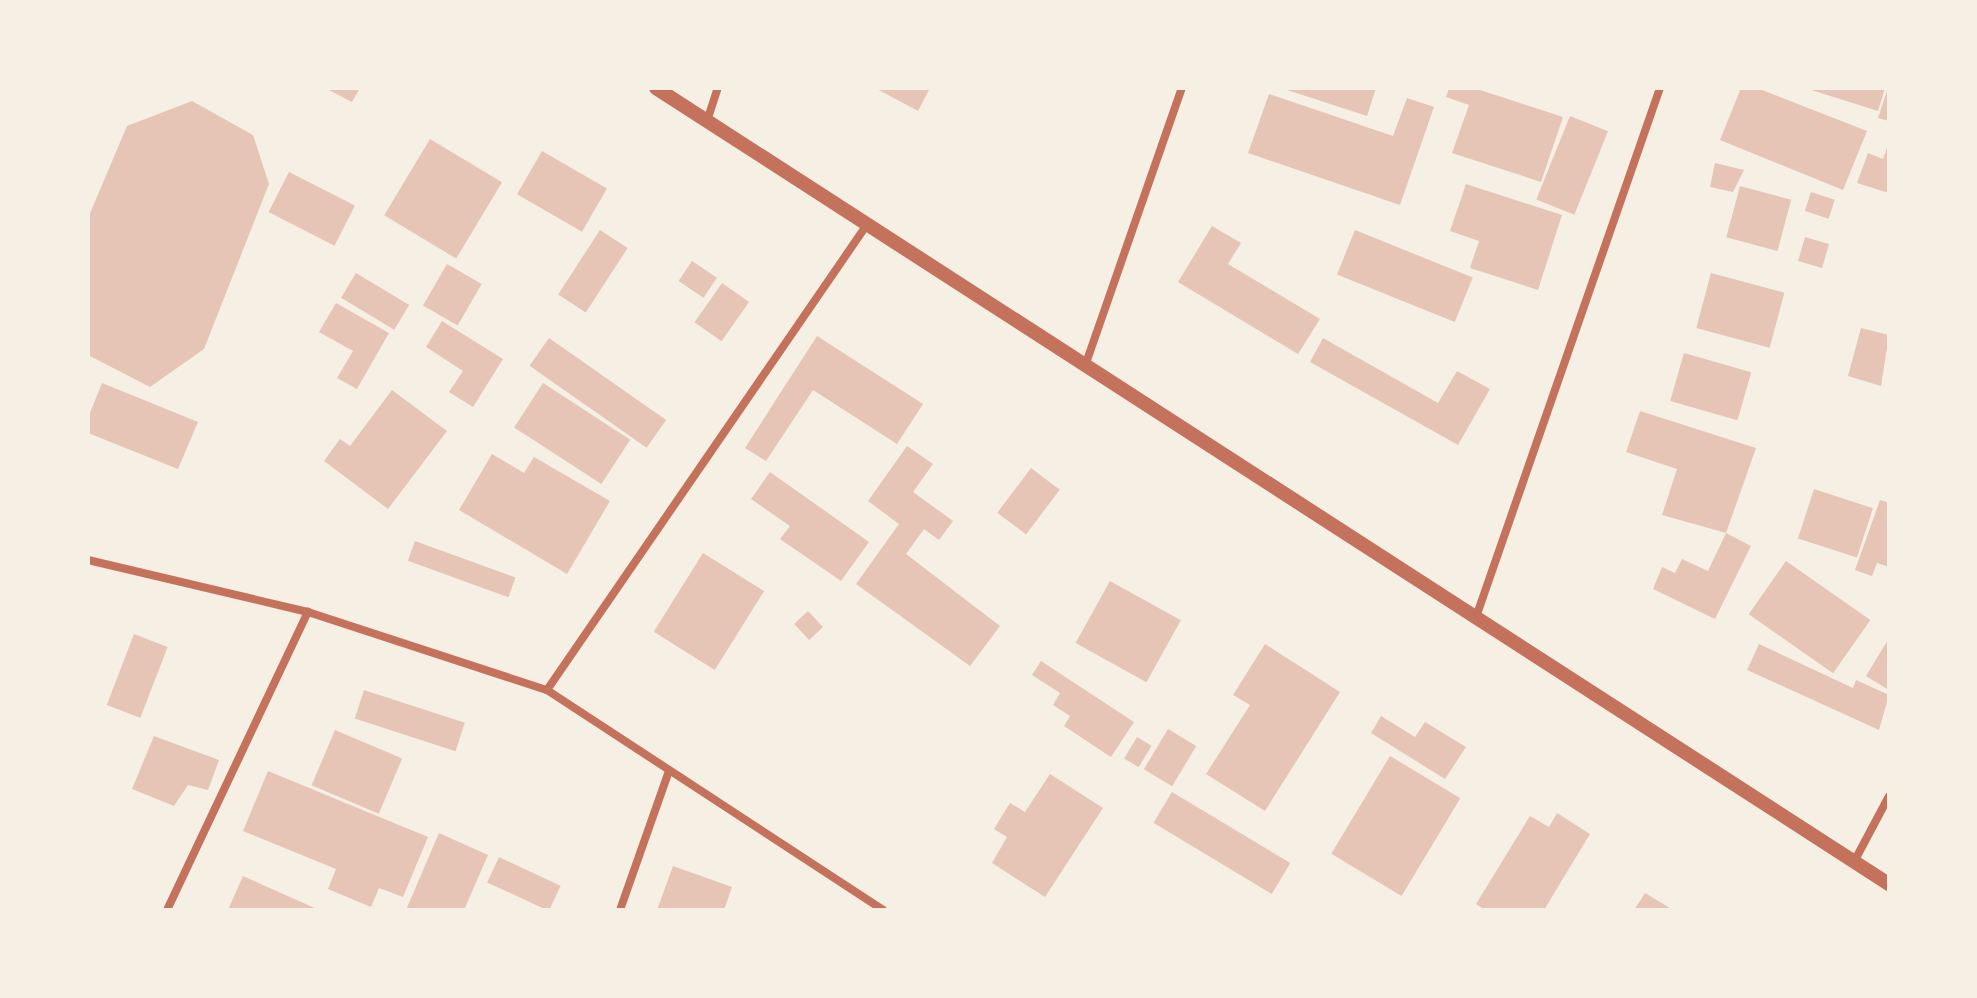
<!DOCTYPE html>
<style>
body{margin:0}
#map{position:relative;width:1977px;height:998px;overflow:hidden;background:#f6efe4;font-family:"Open Sans",sans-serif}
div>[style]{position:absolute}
.building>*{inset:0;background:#e6c5b7;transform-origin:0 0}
.minor>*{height:8px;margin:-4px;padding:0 4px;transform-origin:4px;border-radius:4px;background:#c5725c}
.tertiary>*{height:14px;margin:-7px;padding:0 7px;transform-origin:7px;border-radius:7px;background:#c5725c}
span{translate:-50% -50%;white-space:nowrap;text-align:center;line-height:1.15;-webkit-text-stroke:7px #f6efe4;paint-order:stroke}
.frame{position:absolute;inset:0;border:90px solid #f6efe4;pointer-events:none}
</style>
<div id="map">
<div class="building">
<i style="clip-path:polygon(325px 88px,360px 88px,352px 102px)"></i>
<i style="clip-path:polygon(875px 88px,930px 88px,918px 111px)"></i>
<i style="clip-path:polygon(1281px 88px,1376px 88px,1367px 116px)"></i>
<i style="clip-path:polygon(1449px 88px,1474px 88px,1563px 117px,1541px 182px,1452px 153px,1469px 105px,1446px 97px)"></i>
<i style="clip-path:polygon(1741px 88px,1757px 88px,1867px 131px,1843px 190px,1720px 140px)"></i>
<i style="clip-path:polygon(1805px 88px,1885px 88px,1878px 111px)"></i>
<i style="clip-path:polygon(1888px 88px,1889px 88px,1889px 121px,1878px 118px)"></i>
<i style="clip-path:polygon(1269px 94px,1393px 136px,1407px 98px,1434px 107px,1400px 205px,1248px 153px)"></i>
<i style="clip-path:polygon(192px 101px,253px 135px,269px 184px,204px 349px,150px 387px,88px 355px,88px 218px,127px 126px)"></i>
<i style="left:1570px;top:116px;width:41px;height:90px;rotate:22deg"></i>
<i style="left:430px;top:139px;width:84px;height:89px;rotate:31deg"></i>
<i style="clip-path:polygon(1889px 143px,1889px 193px,1857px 183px,1868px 153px,1883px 159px)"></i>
<i style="left:542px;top:151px;width:75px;height:50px;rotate:30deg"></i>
<i style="clip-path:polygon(1715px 163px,1744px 170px,1733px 192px,1710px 187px)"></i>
<i style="left:289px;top:172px;width:74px;height:45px;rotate:27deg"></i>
<i style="clip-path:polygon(1466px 184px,1562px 215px,1538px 290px,1470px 268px,1479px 241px,1450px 231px)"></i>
<i style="left:1740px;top:186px;width:53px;height:53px;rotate:15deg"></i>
<i style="left:1811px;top:192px;width:25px;height:20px;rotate:18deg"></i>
<i style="clip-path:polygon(1212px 226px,1241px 243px,1228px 264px,1320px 319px,1298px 354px,1178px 282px)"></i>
<i style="left:600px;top:230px;width:33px;height:77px;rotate:33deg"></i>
<i style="left:1355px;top:230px;width:127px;height:48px;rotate:22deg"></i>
<i style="left:1805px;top:237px;width:25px;height:25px;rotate:16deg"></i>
<i style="left:692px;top:261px;width:30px;height:24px;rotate:34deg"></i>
<i style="left:447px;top:264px;width:40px;height:48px;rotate:30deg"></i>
<i style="left:356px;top:273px;width:62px;height:29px;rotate:31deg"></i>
<i style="left:1711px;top:273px;width:76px;height:57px;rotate:15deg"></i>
<i style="left:722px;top:283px;width:33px;height:48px;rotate:35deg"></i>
<i style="clip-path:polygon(336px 303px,389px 333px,357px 389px,337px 378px,353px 351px,319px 332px)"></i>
<i style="clip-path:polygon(442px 321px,503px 359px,473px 407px,449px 392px,463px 371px,426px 347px)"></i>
<i style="clip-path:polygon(1861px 328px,1889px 335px,1881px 386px,1848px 376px)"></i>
<i style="clip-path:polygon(817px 336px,923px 404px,897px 444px,813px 390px,766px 461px,745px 448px)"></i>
<i style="left:549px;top:338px;width:143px;height:34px;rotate:35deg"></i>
<i style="clip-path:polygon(1323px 338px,1438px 403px,1457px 371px,1490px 389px,1458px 445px,1310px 362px)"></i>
<i style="left:1684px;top:353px;width:70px;height:50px;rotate:16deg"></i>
<i style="clip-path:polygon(102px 383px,198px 422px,178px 469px,88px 433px,88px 418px)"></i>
<i style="left:543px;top:383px;width:104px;height:53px;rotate:33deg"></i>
<i style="clip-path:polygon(392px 390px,447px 431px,388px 509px,324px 461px,340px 439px,350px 446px)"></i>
<i style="clip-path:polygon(1640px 411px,1756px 448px,1726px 533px,1662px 515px,1677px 469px,1626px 452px)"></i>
<i style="clip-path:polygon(907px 446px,933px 464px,913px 492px,953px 521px,939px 540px,924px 529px,906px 554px,1000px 626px,970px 666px,856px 584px,899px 524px,868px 501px)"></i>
<i style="clip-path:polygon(492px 454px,524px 473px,534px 457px,610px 501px,567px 574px,459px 510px)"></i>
<i style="left:1031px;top:468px;width:36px;height:56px;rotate:37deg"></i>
<i style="clip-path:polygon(770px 472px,869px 542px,841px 581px,780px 539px,790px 526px,751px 499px)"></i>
<i style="left:1814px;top:489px;width:62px;height:52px;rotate:18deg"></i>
<i style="clip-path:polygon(1880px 500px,1889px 503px,1889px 567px,1877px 563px,1872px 576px,1855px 570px)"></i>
<i style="clip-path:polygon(1726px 533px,1751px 546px,1715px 619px,1653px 589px,1662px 567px,1675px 573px,1682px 559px,1708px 571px)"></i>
<i style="left:415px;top:541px;width:107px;height:21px;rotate:20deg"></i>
<i style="left:703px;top:553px;width:72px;height:93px;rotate:32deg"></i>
<i style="left:1786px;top:561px;width:103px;height:65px;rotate:35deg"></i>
<i style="left:1110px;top:581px;width:81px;height:71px;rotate:29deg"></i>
<i style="left:808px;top:611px;width:22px;height:19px;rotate:47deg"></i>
<i style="left:134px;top:634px;width:36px;height:76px;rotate:21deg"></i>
<i style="clip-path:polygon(1889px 638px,1889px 690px,1866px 676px)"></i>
<i style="clip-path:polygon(1265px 644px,1340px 692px,1265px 811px,1206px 774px,1250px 705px,1233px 695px)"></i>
<i style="clip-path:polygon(1759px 644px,1853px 688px,1856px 680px,1889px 695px,1879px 730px,1747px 670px)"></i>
<i style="clip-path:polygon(1041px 661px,1134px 722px,1111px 757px,1064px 726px,1070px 716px,1053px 705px,1060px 693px,1032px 675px)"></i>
<i style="left:364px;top:690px;width:106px;height:30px;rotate:18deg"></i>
<i style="clip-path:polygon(1381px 716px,1415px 737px,1425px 722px,1466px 747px,1445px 779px,1371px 733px)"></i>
<i style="left:1168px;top:729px;width:33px;height:47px;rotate:31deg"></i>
<i style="left:335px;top:730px;width:73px;height:60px;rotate:23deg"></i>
<i style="clip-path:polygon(154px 736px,219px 760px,208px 790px,188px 785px,174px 806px,132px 789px)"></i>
<i style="left:1137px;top:737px;width:17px;height:25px;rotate:31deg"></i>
<i style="left:1390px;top:756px;width:82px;height:114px;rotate:31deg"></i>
<i style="clip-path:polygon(268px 771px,428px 837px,403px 897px,379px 888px,371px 907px,328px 889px,336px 869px,243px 831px)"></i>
<i style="clip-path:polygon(1050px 774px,1103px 808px,1045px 897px,992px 863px,1007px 837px,994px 829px,1010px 803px,1025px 812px)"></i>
<i style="left:1172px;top:792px;width:138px;height:36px;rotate:31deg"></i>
<i style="clip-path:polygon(1557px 813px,1590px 834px,1544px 910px,1485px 910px,1476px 904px,1530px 816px,1549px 827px)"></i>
<i style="clip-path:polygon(439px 833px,488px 855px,464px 910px,406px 910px)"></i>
<i style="left:499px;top:857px;width:68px;height:28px;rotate:25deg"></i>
<i style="clip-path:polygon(673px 866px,732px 887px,724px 910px,657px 910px)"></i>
<i style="clip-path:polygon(243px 876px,319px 910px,228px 910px)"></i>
<i style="clip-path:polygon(1645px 893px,1673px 910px,1634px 910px)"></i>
</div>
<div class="minor">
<i style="left:707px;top:121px;width:35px;rotate:-72deg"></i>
<i style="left:1085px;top:366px;width:294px;rotate:-70.8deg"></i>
<i style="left:88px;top:560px;width:226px;rotate:13.3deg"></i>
<i style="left:308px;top:612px;width:251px;rotate:18.1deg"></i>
<i style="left:547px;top:690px;width:402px;rotate:33.2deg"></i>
<i style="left:1475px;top:620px;width:563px;rotate:-70.83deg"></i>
<i style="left:547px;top:690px;width:563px;rotate:-55.49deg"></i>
<i style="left:1855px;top:860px;width:72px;rotate:-62deg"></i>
<i style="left:167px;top:910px;width:330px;rotate:-64.7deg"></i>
<i style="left:620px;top:910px;width:147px;rotate:-70.6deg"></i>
</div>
<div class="tertiary">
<i style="left:656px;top:88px;width:1468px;rotate:32.85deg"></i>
</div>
<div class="frame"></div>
</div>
